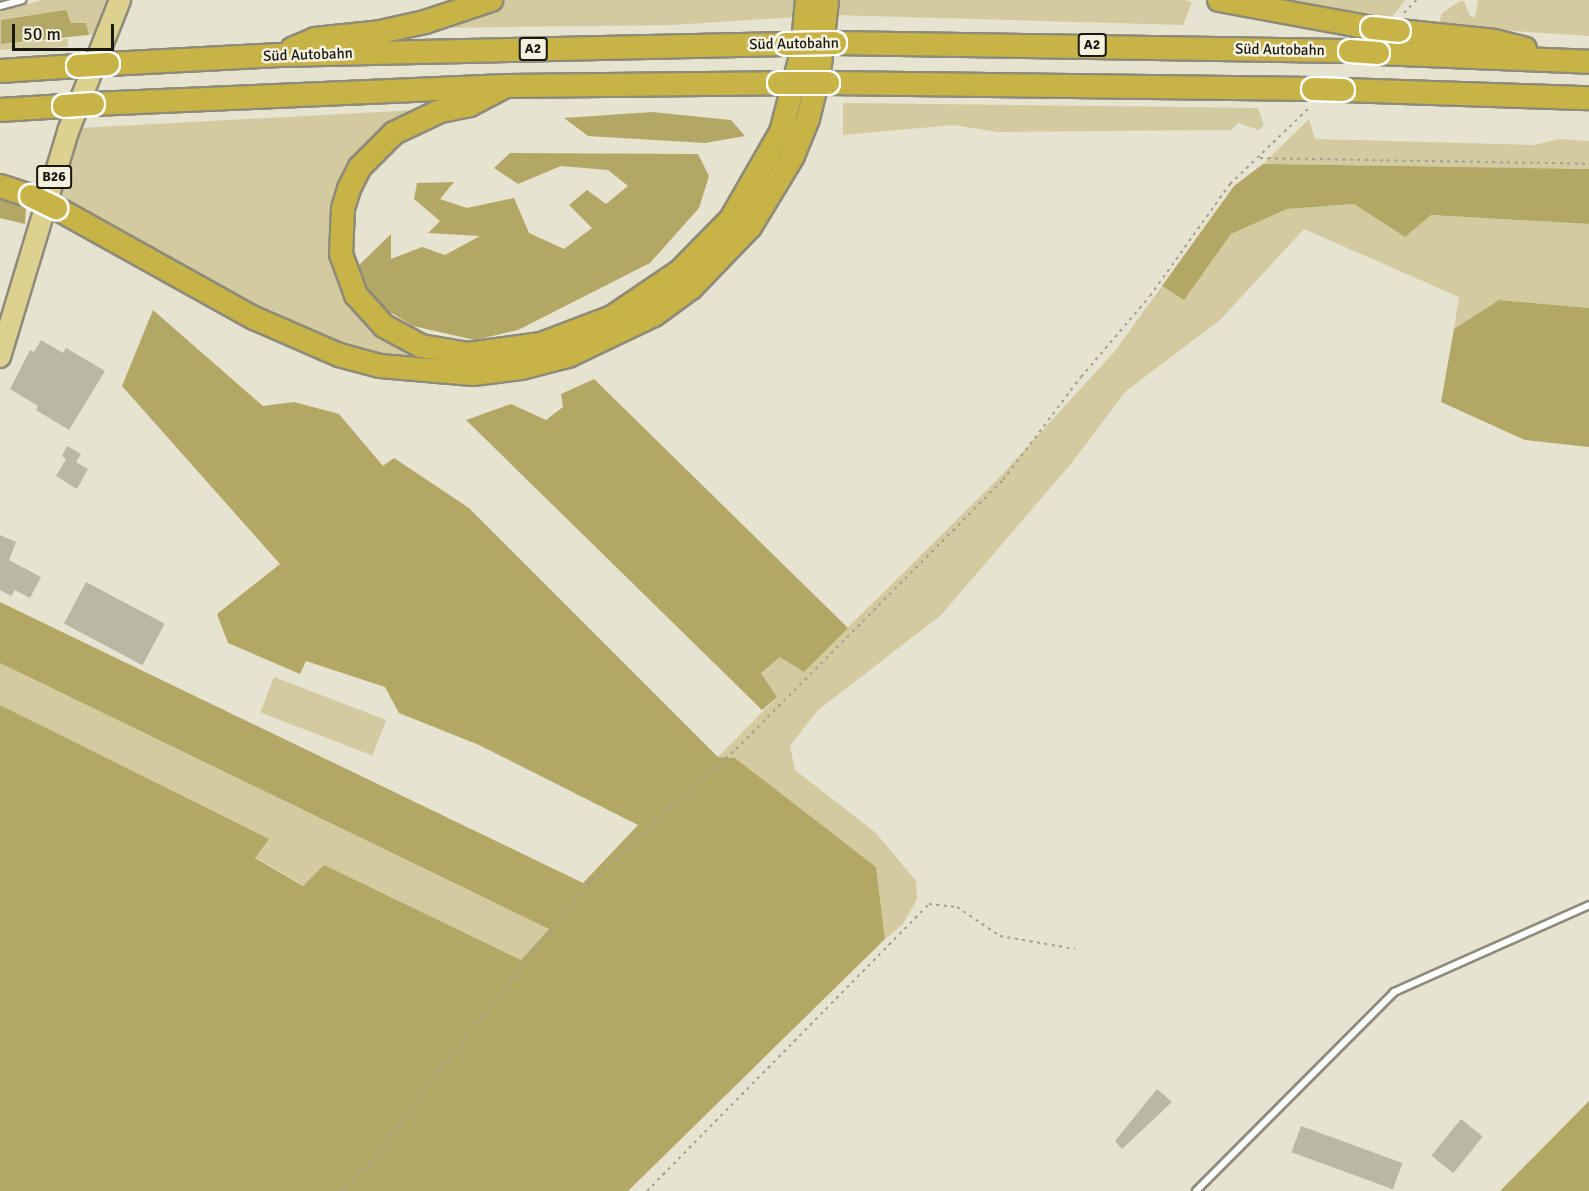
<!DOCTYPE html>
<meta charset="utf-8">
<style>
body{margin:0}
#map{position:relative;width:1589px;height:1191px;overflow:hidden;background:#e7e3d1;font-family:Signika,sans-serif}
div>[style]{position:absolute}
.green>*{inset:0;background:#d3ca9f;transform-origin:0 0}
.forest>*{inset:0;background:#b3a765}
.building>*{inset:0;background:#bab7a5;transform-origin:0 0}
.path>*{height:2px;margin-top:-1px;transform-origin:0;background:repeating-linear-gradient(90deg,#a3a092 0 3px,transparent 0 7.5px)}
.roads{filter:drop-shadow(2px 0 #8e8b7a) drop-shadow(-2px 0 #8e8b7a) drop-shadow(0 2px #8e8b7a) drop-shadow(0 -2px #8e8b7a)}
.service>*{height:6px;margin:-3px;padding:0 3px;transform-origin:3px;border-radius:3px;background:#fff}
.primary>*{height:20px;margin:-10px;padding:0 10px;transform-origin:10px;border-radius:10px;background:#ddd190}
.motorway>*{height:22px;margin:-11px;padding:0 11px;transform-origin:11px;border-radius:11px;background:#c7b346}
.bridges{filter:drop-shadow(2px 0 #fff) drop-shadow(-2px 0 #fff) drop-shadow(0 2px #fff) drop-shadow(0 -2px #fff)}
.motorway-bridge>*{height:22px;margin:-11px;padding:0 11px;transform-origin:11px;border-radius:11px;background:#c7b346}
span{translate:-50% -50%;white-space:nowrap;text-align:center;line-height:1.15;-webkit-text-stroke:5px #f4f1de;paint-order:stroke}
.shield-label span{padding:2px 4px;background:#f4f1de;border:2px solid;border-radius:4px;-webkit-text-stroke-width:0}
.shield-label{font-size:14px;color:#191812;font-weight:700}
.street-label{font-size:15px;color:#191812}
.scale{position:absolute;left:12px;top:24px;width:102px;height:27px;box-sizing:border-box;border:3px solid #191812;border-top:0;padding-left:8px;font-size:18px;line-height:21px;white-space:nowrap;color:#191812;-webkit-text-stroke:4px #f4f1de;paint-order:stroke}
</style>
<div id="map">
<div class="green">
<i style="clip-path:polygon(43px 0,110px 0,97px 33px,89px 35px,86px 23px,2px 44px,68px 39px,68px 47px,0 50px,0 12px)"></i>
<i style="clip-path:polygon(507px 0,796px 0,795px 17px,672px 25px,433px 28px)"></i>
<i style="clip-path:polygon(835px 0,1185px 0,1192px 2px,1183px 25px,833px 15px)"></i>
<i style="clip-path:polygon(1256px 0,1405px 0,1392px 17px)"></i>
<i style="clip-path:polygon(1478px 0,1589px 0,1589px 36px,1438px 26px,1442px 13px,1460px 1px,1464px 1px,1470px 16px,1475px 18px)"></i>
<i style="clip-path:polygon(843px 103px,1258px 108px,1264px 125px,1259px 130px,1238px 123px,1231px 130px,998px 132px,953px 125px,843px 135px)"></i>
<i style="clip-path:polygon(417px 110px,402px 115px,372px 140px,355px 159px,335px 195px,329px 225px,331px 260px,351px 303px,439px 358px,425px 366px,349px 348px,238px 299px,58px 194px,80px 128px)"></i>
<i style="clip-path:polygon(1309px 119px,1315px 139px,1534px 145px,1560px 139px,1589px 141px,1589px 169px,1263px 164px)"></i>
<i style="clip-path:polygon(1354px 204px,1405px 237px,1431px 215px,1589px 224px,1589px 308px,1499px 300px,1454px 329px,1459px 297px,1304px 229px,1220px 320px,1125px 392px,1070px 465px,941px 615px,817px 711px,790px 746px,795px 770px,876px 833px,916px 881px,917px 899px,903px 924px,885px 939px,876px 867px,735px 758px,718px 757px,777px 697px,761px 673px,780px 657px,804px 671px,997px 480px,1115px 351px,1162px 286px,1184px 299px,1231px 234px,1287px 209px)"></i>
<i style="clip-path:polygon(0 663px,549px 929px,521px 960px,324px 866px,304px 886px,255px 857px,268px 839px,0 705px)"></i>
<i style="left:274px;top:677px;width:120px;height:38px;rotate:21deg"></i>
</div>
<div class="forest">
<i style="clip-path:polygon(66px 10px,71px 23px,86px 23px,89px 35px,1px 44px,1px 20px)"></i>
<i style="clip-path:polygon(652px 112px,731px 120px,745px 136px,705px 143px,588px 136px,564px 118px)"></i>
<i style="clip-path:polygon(510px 153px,698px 154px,709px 176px,699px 208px,650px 263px,518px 330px,475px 340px,413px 326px,377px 304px,356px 268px,391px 234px,391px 259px,422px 247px,445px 255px,480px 236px,428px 233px,440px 221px,414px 199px,417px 183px,454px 182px,440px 199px,467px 208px,514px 198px,529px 233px,564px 249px,592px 228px,569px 205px,587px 190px,606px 204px,628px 186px,608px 170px,561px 166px,518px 184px,494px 168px)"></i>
<i style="clip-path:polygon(1263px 164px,1589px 169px,1589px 224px,1431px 215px,1405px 237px,1354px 204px,1287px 209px,1231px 234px,1184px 300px,1162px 286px,1234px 186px)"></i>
<i style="clip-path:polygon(0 200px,26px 208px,25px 224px,0 218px)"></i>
<i style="clip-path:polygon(1499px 300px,1589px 308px,1589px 447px,1525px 440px,1441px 402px,1454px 329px)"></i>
<i style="clip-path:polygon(153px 310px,263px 406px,294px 402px,339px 414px,383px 466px,394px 458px,469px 508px,718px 757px,735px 758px,876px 867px,885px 939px,628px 1191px,0 1191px,0 705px,269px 839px,255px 858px,303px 886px,324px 865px,521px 960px,549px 929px,0 663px,0 602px,583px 883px,638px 825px,479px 745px,399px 713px,385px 687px,306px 661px,300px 674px,228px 643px,217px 614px,280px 564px,122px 386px)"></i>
<i style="clip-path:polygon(594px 379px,848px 628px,804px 672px,780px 657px,761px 673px,777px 697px,762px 710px,466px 420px,511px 404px,546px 420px,563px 407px,561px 394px)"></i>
<i style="clip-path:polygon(1589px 1101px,1589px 1191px,1500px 1191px)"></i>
</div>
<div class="building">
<i style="clip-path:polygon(41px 340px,63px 353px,66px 348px,105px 371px,69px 430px,36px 410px,38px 406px,10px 389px,30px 350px,34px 352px)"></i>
<i style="clip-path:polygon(67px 446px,81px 454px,76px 462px,88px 469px,77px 489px,56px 476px,66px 459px,62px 456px)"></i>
<i style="clip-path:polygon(0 535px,16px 542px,9px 560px,41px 577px,30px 598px,15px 590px,11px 596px,0 590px)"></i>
<i style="left:86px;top:582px;width:89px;height:47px;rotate:28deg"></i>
<i style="clip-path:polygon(1157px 1089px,1172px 1102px,1122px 1149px,1115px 1141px)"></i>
<i style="left:1461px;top:1119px;width:28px;height:47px;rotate:39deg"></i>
<i style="left:1301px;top:1126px;width:108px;height:28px;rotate:20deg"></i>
</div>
<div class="path">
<i style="left:1404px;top:13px;width:18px;rotate:-47deg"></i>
<i style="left:1260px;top:158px;width:329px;rotate:1deg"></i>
<i style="left:340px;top:1191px;width:45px;rotate:-41.4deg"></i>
<i style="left:374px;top:1161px;width:95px;rotate:-54.8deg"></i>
<i style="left:429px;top:1083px;width:253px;rotate:-51.4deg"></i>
<i style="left:587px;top:885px;width:202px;rotate:-42.4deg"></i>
<i style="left:736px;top:749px;width:379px;rotate:-45.2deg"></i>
<i style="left:1003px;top:480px;width:129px;rotate:-52.9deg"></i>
<i style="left:1081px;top:377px;width:106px;rotate:-49.6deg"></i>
<i style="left:1150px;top:296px;width:138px;rotate:-54.5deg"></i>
<i style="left:1230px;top:184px;width:112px;rotate:-43.9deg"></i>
<i style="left:647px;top:1191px;width:402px;rotate:-45.5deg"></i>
<i style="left:929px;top:904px;width:28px;rotate:6deg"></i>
<i style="left:957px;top:907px;width:52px;rotate:34deg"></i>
<i style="left:1000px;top:936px;width:76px;rotate:9.8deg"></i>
</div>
<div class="roads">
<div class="service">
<i style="left:0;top:6px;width:23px;rotate:-15deg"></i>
<i style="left:1196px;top:1191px;width:281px;rotate:-45.1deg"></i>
<i style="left:1394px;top:992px;width:214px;rotate:-24deg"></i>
</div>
<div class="primary">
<i style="left:0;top:357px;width:238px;rotate:-73.2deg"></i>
<i style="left:69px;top:129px;width:139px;rotate:-68.4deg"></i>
</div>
<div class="motorway">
<i style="left:1219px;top:0;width:156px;rotate:10.4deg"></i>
<i style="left:1399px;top:31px;width:96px;rotate:6deg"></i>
<i style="left:1494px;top:41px;width:32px;rotate:14deg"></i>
<i style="left:835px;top:43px;width:515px;rotate:0.89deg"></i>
<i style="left:292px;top:49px;width:25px;rotate:-23deg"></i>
<i style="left:315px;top:39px;width:65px;rotate:-6.1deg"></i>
<i style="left:380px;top:32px;width:46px;rotate:-12.5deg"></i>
<i style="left:425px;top:22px;width:70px;rotate:-18.4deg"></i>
<i style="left:1378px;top:53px;width:211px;rotate:2.4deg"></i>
<i style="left:108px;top:64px;width:172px;rotate:-3deg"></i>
<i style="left:280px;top:55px;width:506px;rotate:-1.25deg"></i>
<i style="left:0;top:71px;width:78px;rotate:-3.7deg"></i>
<i style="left:828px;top:83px;width:485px;rotate:0.7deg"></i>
<i style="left:506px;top:86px;width:41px;rotate:152.2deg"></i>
<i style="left:470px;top:105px;width:33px;rotate:168deg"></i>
<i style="left:438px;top:112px;width:49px;rotate:154.5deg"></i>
<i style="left:394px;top:133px;width:48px;rotate:135deg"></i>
<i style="left:360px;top:167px;width:25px;rotate:117deg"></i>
<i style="left:349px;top:189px;width:21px;rotate:107deg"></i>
<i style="left:343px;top:209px;width:45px;rotate:92.5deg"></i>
<i style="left:341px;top:254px;width:44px;rotate:69.9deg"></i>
<i style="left:356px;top:295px;width:42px;rotate:47.9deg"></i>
<i style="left:384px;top:326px;width:42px;rotate:28.4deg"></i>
<i style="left:421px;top:346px;width:48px;rotate:9.7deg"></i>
<i style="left:468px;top:354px;width:74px;rotate:-7.8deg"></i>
<i style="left:541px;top:344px;width:76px;rotate:-20.8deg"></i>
<i style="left:612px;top:317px;width:82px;rotate:-34.1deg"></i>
<i style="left:680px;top:271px;width:73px;rotate:-45.6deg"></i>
<i style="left:731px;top:219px;width:100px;rotate:-60.1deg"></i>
<i style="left:781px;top:132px;width:83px;rotate:-75.3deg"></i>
<i style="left:802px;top:52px;width:52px;rotate:-84.5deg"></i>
<i style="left:1343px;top:90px;width:246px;rotate:1.9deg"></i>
<i style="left:93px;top:104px;width:413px;rotate:-2.5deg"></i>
<i style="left:506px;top:86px;width:273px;rotate:-0.6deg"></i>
<i style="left:0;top:110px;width:64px;rotate:-3.6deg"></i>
<i style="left:0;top:186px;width:33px;rotate:18deg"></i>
<i style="left:56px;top:208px;width:227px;rotate:29.1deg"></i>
<i style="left:254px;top:318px;width:93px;rotate:23.5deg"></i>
<i style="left:339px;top:355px;width:42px;rotate:15deg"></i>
<i style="left:380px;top:366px;width:93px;rotate:4.9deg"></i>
<i style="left:473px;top:374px;width:48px;rotate:-7.1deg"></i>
<i style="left:521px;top:368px;width:49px;rotate:-14.3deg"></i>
<i style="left:568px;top:356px;width:95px;rotate:-25.5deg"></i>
<i style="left:654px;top:315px;width:46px;rotate:-36.1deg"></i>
<i style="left:691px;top:288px;width:85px;rotate:-46deg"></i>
<i style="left:750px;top:227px;width:83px;rotate:-58.8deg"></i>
<i style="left:793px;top:156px;width:40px;rotate:-68deg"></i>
<i style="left:808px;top:119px;width:46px;rotate:-76.3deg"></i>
<i style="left:819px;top:74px;width:74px;rotate:-83.8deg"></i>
</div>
</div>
<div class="bridges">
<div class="motorway-bridge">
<i style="left:1372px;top:28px;width:27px;rotate:6deg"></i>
<i style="left:786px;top:44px;width:49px;rotate:-1.2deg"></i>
<i style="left:1350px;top:51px;width:28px;rotate:4deg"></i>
<i style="left:78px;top:66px;width:30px;rotate:-4deg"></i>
<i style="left:779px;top:83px;width:49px"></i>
<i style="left:1313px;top:89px;width:30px;rotate:2deg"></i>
<i style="left:64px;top:106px;width:29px;rotate:-4deg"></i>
<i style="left:31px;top:196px;width:28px;rotate:26deg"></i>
</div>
</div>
<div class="shield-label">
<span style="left:1092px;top:45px">A2</span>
<span style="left:533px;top:49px">A2</span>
<span style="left:54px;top:177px">B26</span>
</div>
<div class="street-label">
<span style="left:794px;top:44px;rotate:-1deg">Süd Autobahn</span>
<span style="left:1280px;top:50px;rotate:1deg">Süd Autobahn</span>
<span style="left:308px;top:55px;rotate:-2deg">Süd Autobahn</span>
</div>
<div class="scale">50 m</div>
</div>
